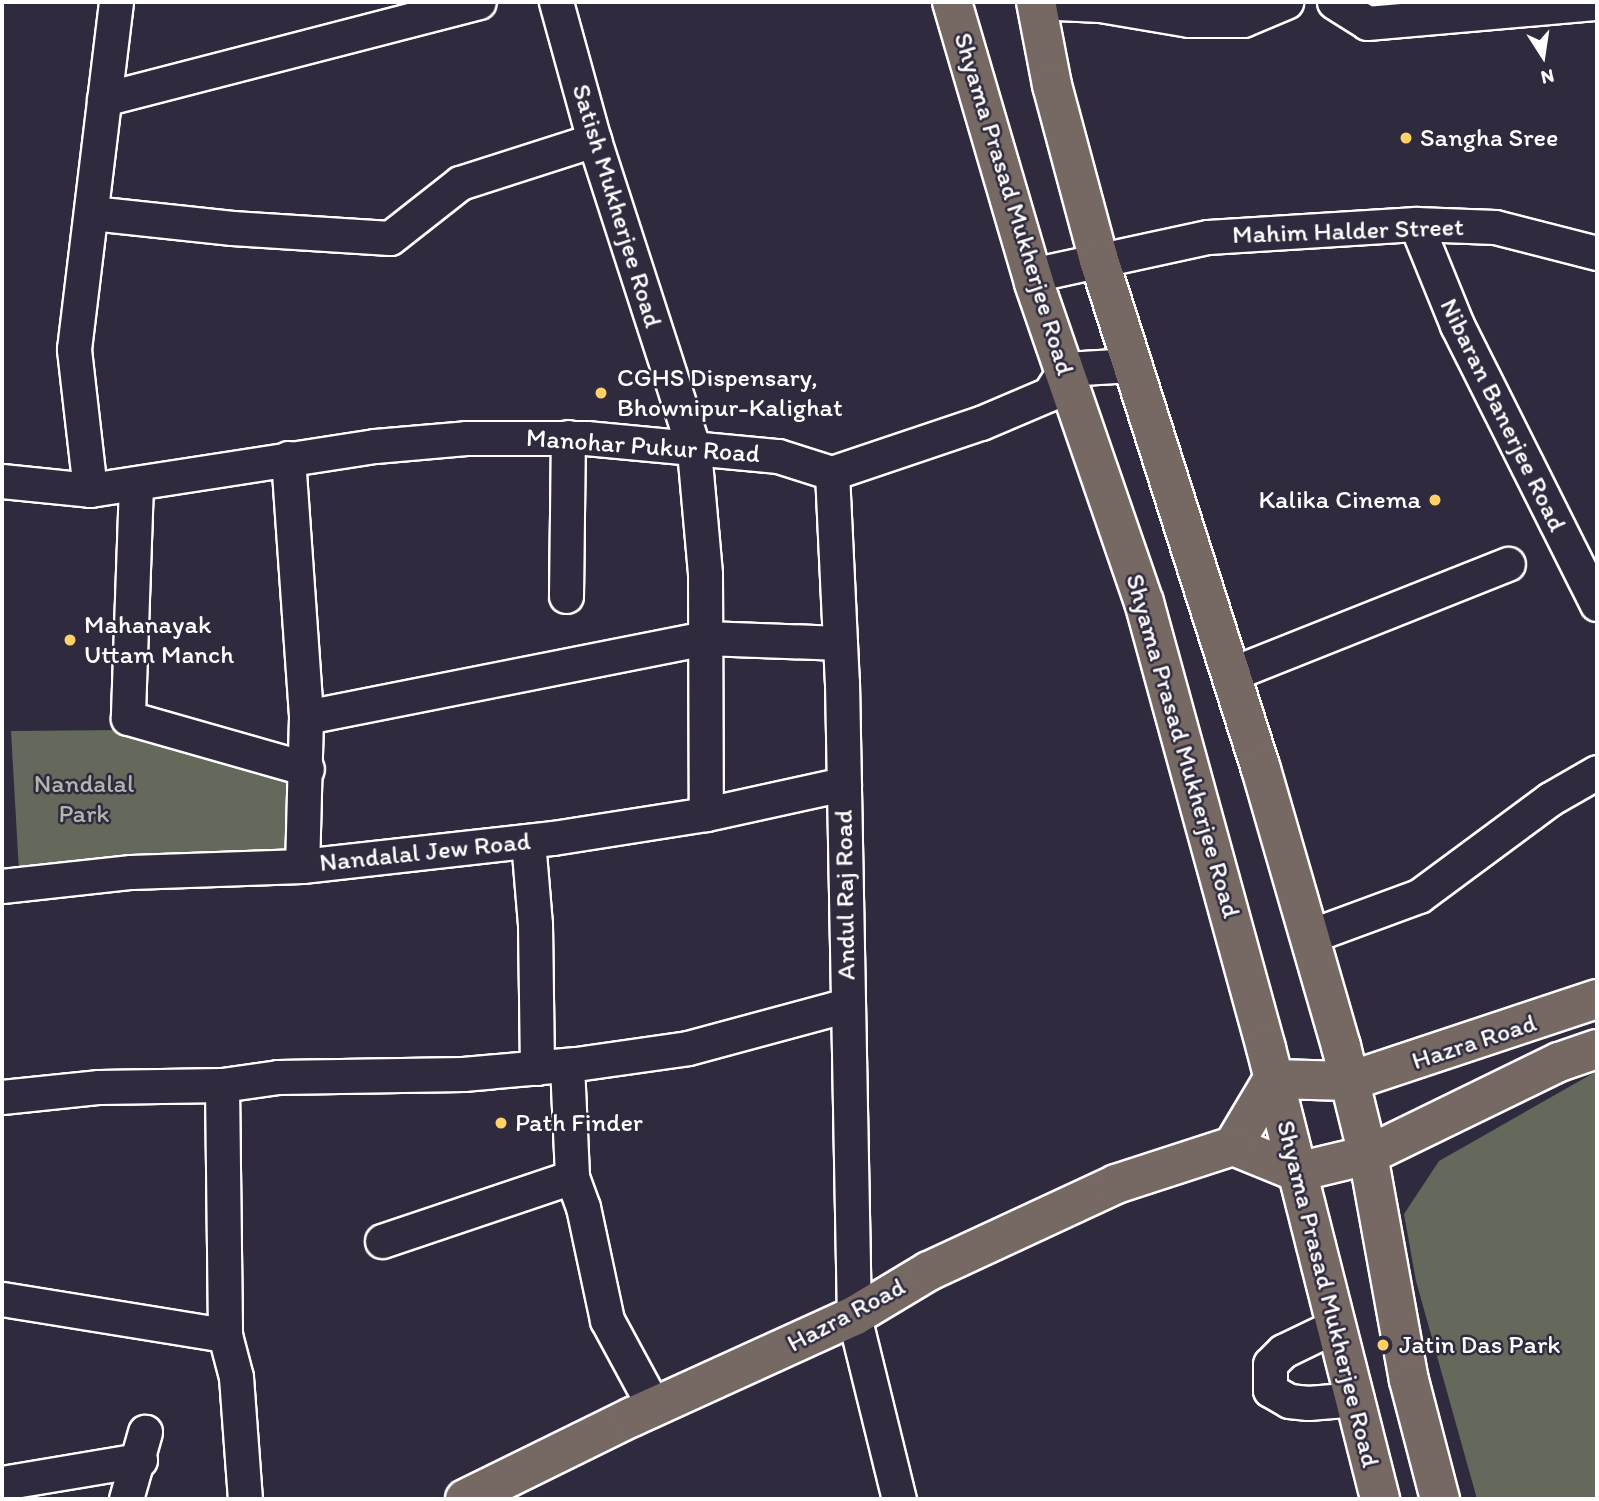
<!DOCTYPE html>
<style>
body{margin:0}
#map{position:relative;width:1599px;height:1501px;overflow:hidden;background:#2f2a3d;font-family:Itim,sans-serif}
div>[style]{position:absolute}
.green>*{inset:0;background:#64695b}
.roads{filter:drop-shadow(2px 0 #fff) drop-shadow(-2px 0 #fff) drop-shadow(0 2px #fff) drop-shadow(0 -2px #fff)}
.minor>*{height:33px;margin:-16.5px;padding:0 16.5px;transform-origin:16.5px;border-radius:16.5px;background:#2f2a3d}
.major>*{height:38px;margin:-19px;padding:0 19px;transform-origin:19px;border-radius:19px;background:#766964}
.dots>*{width:19px;height:19px;translate:-50% -50%;box-sizing:border-box;border:4px solid #2f2a3d;border-radius:50%}
span{translate:-50% -50%;white-space:nowrap;text-align:center;line-height:1.15;-webkit-text-stroke:5px #2f2a3d;paint-order:stroke}
.poi-label{font-size:26px;color:#fff}
.left{translate:0 -50%;text-align:left}
.right{translate:-100% -50%;text-align:right}
.street-label{font-size:26px;color:#fff}
.park-label{font-size:26px;color:#b2b4ad}
.frame{position:absolute;inset:0;border:4px solid #fff;pointer-events:none}
.north{position:absolute;left:1508px;top:21px;width:70px;height:70px;-webkit-text-stroke:5px #2f2a3d;paint-order:stroke;rotate:168deg;font-size:19px;font-weight:700;line-height:28px;text-align:center;color:#fff}
.north::after{content:'';display:block;margin:auto;width:24px;height:32px;background:#fff;clip-path:polygon(50% 0,100% 100%,50% 72%,0 100%)}
</style>
<div id="map">
<div class="green">
<i style="clip-path:polygon(125px 730px,291px 783px,294px 850px,19px 872px,11px 731px)"></i>
<i style="clip-path:polygon(1597px 1071px,1597px 1499px,1477px 1499px,1416px 1281px,1404px 1214px,1439px 1161px)"></i>
</div>
<div class="roads">
<div class="minor">
<i style="left:556px;top:2px;width:143px;rotate:74.6deg"></i>
<i style="left:594px;top:140px;width:326px;rotate:72.1deg"></i>
<i style="left:694px;top:450px;width:124px;rotate:84.9deg"></i>
<i style="left:705px;top:574px;width:240px;rotate:89.8deg"></i>
<i style="left:1036px;top:2px;width:64px;rotate:2.7deg"></i>
<i style="left:1100px;top:5px;width:90px;rotate:9.6deg"></i>
<i style="left:1189px;top:20px;width:54px"></i>
<i style="left:1243px;top:20px;width:47px;rotate:-22.7deg"></i>
<i style="left:1334px;top:2px;width:39px;rotate:32deg"></i>
<i style="left:1367px;top:23px;width:231px;rotate:-5deg"></i>
<i style="left:104px;top:99px;width:387px;rotate:-14.5deg"></i>
<i style="left:92px;top:213px;width:141px;rotate:6.1deg"></i>
<i style="left:232px;top:228px;width:158px;rotate:3.6deg"></i>
<i style="left:390px;top:238px;width:89px;rotate:-38.2deg"></i>
<i style="left:460px;top:183px;width:141px;rotate:-17.8deg"></i>
<i style="left:1416px;top:224px;width:109px;rotate:67.9deg"></i>
<i style="left:1457px;top:325px;width:312px;rotate:63.4deg"></i>
<i style="left:1032px;top:275px;width:180px;rotate:-12.2deg"></i>
<i style="left:1208px;top:237px;width:208px;rotate:-3.6deg"></i>
<i style="left:1416px;top:224px;width:79px;rotate:2.2deg"></i>
<i style="left:1495px;top:227px;width:105px;rotate:14.3deg"></i>
<i style="left:288px;top:458px;width:260px;rotate:86deg"></i>
<i style="left:306px;top:717px;width:149px;rotate:91.5deg"></i>
<i style="left:832px;top:473px;width:209px;rotate:87.3deg"></i>
<i style="left:842px;top:682px;width:634px;rotate:88.92deg"></i>
<i style="left:854px;top:1316px;width:188px;rotate:76.2deg"></i>
<i style="left:2px;top:481px;width:88px;rotate:5.8deg"></i>
<i style="left:90px;top:490px;width:288px;rotate:-8.8deg"></i>
<i style="left:375px;top:446px;width:91px;rotate:-5deg"></i>
<i style="left:466px;top:438px;width:120px"></i>
<i style="left:586px;top:438px;width:193px;rotate:5.4deg"></i>
<i style="left:778px;top:456px;width:57px;rotate:17.5deg"></i>
<i style="left:832px;top:473px;width:157px;rotate:-18.6deg"></i>
<i style="left:981px;top:423px;width:74px;rotate:-23.1deg"></i>
<i style="left:1049px;top:394px;width:30px;rotate:-57deg"></i>
<i style="left:1065px;top:369px;width:67px;rotate:-3.4deg"></i>
<i style="left:136px;top:484px;width:234px;rotate:92deg"></i>
<i style="left:128px;top:718px;width:186px;rotate:15.9deg"></i>
<i style="left:90px;top:490px;width:142px;rotate:-96.5deg"></i>
<i style="left:74px;top:349px;width:350px;rotate:-83.1deg"></i>
<i style="left:566px;top:596px;width:159px;rotate:-89.3deg"></i>
<i style="left:1231px;top:674px;width:298px;rotate:-21.7deg"></i>
<i style="left:306px;top:717px;width:407px;rotate:-11.2deg"></i>
<i style="left:705px;top:638px;width:135px;rotate:2.1deg"></i>
<i style="left:528px;top:841px;width:83px;rotate:85.2deg"></i>
<i style="left:535px;top:924px;width:144px;rotate:89.2deg"></i>
<i style="left:2px;top:886px;width:130px;rotate:-6.2deg"></i>
<i style="left:131px;top:872px;width:171px;rotate:-2deg"></i>
<i style="left:302px;top:866px;width:253px;rotate:-6.4deg"></i>
<i style="left:553px;top:838px;width:155px;rotate:-8.9deg"></i>
<i style="left:706px;top:814px;width:141px;rotate:-12.3deg"></i>
<i style="left:1310px;top:936px;width:116px;rotate:-20.2deg"></i>
<i style="left:1419px;top:896px;width:163px;rotate:-36.5deg"></i>
<i style="left:1550px;top:799px;width:54px;rotate:-29.9deg"></i>
<i style="left:567px;top:1065px;width:112px;rotate:87.4deg"></i>
<i style="left:572px;top:1177px;width:32px;rotate:70deg"></i>
<i style="left:583px;top:1207px;width:116px;rotate:78deg"></i>
<i style="left:607px;top:1320px;width:99px;rotate:61.6deg"></i>
<i style="left:222px;top:1085px;width:250px;rotate:89.3deg"></i>
<i style="left:225px;top:1335px;width:43px;rotate:75.3deg"></i>
<i style="left:236px;top:1377px;width:122px;rotate:85.8deg"></i>
<i style="left:2px;top:1097px;width:98px;rotate:-5.9deg"></i>
<i style="left:99px;top:1087px;width:123px;rotate:-0.9deg"></i>
<i style="left:222px;top:1085px;width:57px;rotate:-8.1deg"></i>
<i style="left:278px;top:1077px;width:185px;rotate:-0.9deg"></i>
<i style="left:463px;top:1074px;width:113px;rotate:-5.1deg"></i>
<i style="left:576px;top:1064px;width:113px;rotate:-8.1deg"></i>
<i style="left:688px;top:1048px;width:165px;rotate:-15.1deg"></i>
<i style="left:382px;top:1241px;width:200px;rotate:-18.6deg"></i>
<i style="left:2px;top:1299px;width:226px;rotate:9.2deg"></i>
<i style="left:1337px;top:1325px;width:60px;rotate:154.3deg"></i>
<i style="left:1283px;top:1351px;width:18px;rotate:135deg"></i>
<i style="left:1270px;top:1364px;width:26px;rotate:90deg"></i>
<i style="left:1270px;top:1390px;width:22px;rotate:30deg"></i>
<i style="left:1289px;top:1401px;width:19px;rotate:6deg"></i>
<i style="left:1308px;top:1403px;width:49px;rotate:-4.7deg"></i>
<i style="left:2px;top:1483px;width:140px;rotate:-9.5deg"></i>
<i style="left:126px;top:1499px;width:70px;rotate:-74.2deg"></i>
</div>
<div class="major">
<i style="left:952px;top:2px;width:293px;rotate:73.7deg"></i>
<i style="left:1034px;top:283px;width:337px;rotate:71deg"></i>
<i style="left:1144px;top:602px;width:462px;rotate:74.7deg"></i>
<i style="left:1266px;top:1048px;width:465px;rotate:75.8deg"></i>
<i style="left:1036px;top:2px;width:85px;rotate:79.1deg"></i>
<i style="left:1052px;top:85px;width:181px;rotate:75deg"></i>
<i style="left:1099px;top:260px;width:534px;rotate:72.35deg"></i>
<i style="left:1261px;top:769px;width:288px;rotate:73.9deg"></i>
<i style="left:1341px;top:1046px;width:112px;rotate:76.1deg"></i>
<i style="left:1368px;top:1155px;width:229px;rotate:79.7deg"></i>
<i style="left:1409px;top:1380px;width:123px;rotate:75.4deg"></i>
<i style="left:1273px;top:1079px;width:77px;rotate:1.5deg"></i>
<i style="left:1350px;top:1081px;width:260px;rotate:-18.4deg"></i>
<i style="left:1233px;top:1146px;width:69px;rotate:22.1deg"></i>
<i style="left:1297px;top:1172px;width:73px;rotate:-13.5deg"></i>
<i style="left:1368px;top:1155px;width:212px;rotate:-26deg"></i>
<i style="left:1559px;top:1062px;width:40px;rotate:-18.9deg"></i>
<i style="left:1233px;top:1146px;width:78px;rotate:-59.2deg"></i>
<i style="left:465px;top:1499px;width:186px;rotate:-26.2deg"></i>
<i style="left:632px;top:1417px;width:244px;rotate:-24.5deg"></i>
<i style="left:854px;top:1316px;width:87px;rotate:-31deg"></i>
<i style="left:929px;top:1271px;width:206px;rotate:-24.9deg"></i>
<i style="left:1116px;top:1184px;width:123px;rotate:-18deg"></i>
</div>
</div>
<div class="dots">
<i style="left:1406px;top:138px;background:#ffd166"></i>
<i style="left:601px;top:393px;background:#ffd166"></i>
<i style="left:1435px;top:500px;background:#ffd166"></i>
<i style="left:70px;top:640px;background:#ffd166"></i>
<i style="left:501px;top:1123px;background:#ffd166"></i>
<i style="left:1383px;top:1345px;background:#ffd166"></i>
</div>
<div class="poi-label">
<span class="left" style="left:1420px;top:138px">Sangha Sree</span>
<span class="left" style="left:617px;top:393px">CGHS Dispensary,<br>Bhownipur-Kalighat</span>
<span class="right" style="left:1421px;top:500px">Kalika Cinema</span>
<span class="left" style="left:84px;top:640px">Mahanayak<br>Uttam Manch</span>
<span class="left" style="left:515px;top:1123px">Path Finder</span>
<span class="left" style="left:1399px;top:1345px">Jatin Das Park</span>
</div>
<div class="street-label">
<span style="left:1014px;top:204px;rotate:73deg">Shyama Prasad Mukherjee Road</span>
<span style="left:617px;top:206px;rotate:73deg">Satish Mukherjee Road</span>
<span style="left:1348px;top:231px;rotate:-2deg">Mahim Halder Street</span>
<span style="left:1503px;top:415px;rotate:64deg">Nibaran Banerjee Road</span>
<span style="left:643px;top:446px;rotate:4deg">Manohar Pukur Road</span>
<span style="left:1183px;top:746px;rotate:74deg">Shyama Prasad Mukherjee Road</span>
<span style="left:425px;top:852px;rotate:-6deg">Nandalal Jew Road</span>
<span style="left:845px;top:895px;rotate:-91deg">Andul Raj Road</span>
<span style="left:1474px;top:1042px;rotate:-18deg">Hazra Road</span>
<span style="left:1328px;top:1294px;rotate:76deg">Shyama Prasad Mukherjee Road</span>
<span style="left:846px;top:1315px;rotate:-28deg">Hazra Road</span>
</div>
<div class="park-label">
<span style="left:84px;top:799px">Nandalal<br>Park</span>
</div>
<div class="frame"></div>
<div class="north">N</div>
</div>
